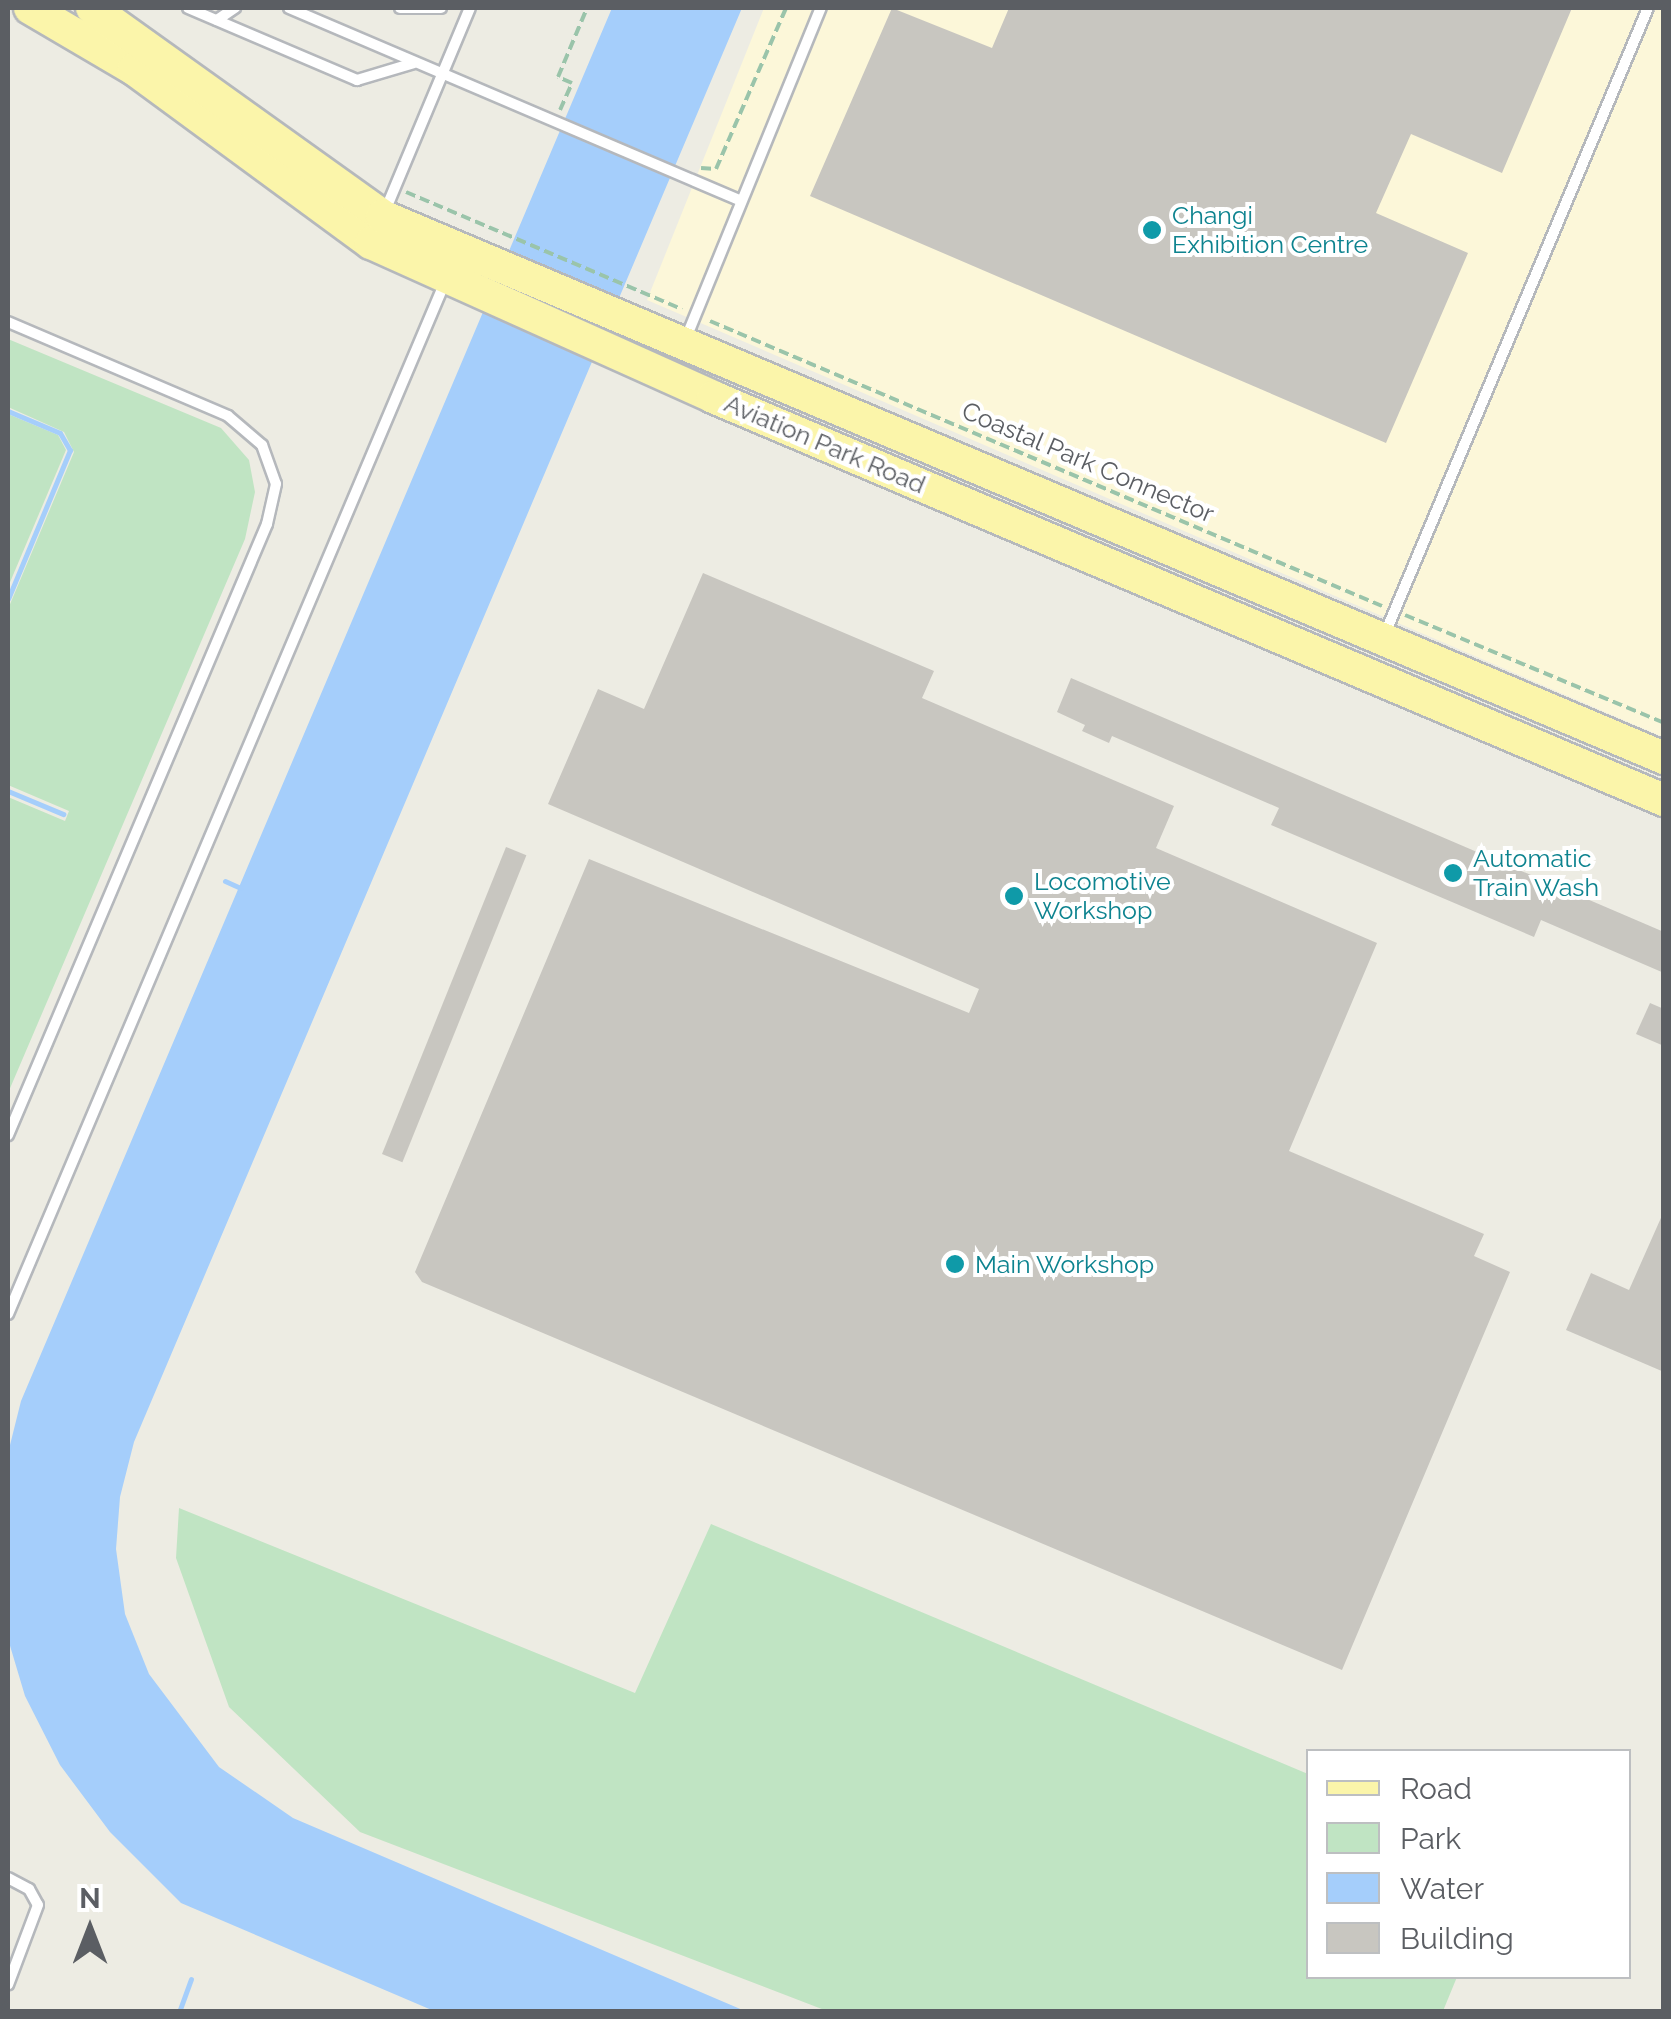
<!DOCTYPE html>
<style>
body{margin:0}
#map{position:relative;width:1671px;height:2019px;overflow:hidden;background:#edece3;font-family:Raleway,sans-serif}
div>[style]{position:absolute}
.commercial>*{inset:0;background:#fcf7d9}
.green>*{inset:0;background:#c0e4c3}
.water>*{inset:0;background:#a5cefb}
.stream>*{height:5px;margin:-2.5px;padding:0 2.5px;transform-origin:2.5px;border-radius:2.5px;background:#a5cefb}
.building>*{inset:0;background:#c8c6c0;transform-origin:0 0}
.path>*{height:4px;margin-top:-2px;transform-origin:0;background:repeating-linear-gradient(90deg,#9ac4aa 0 10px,transparent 0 15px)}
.roads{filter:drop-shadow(2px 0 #b5b8bc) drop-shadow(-2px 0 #b5b8bc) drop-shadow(0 2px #b5b8bc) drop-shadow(0 -2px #b5b8bc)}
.service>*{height:10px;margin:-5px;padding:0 5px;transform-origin:5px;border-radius:5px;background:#fff}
.primary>*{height:32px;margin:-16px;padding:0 16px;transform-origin:16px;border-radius:16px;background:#fbf5aa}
.dots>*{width:28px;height:28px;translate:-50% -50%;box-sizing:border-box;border:5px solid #fff;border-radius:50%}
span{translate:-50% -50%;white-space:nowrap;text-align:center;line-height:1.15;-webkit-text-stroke:8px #fff;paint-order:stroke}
.culture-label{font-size:25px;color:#0d838f}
.left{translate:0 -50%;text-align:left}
.street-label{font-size:25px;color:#5b5e63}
.frame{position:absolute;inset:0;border:10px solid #5b5e63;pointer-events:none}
.legend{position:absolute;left:1306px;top:1749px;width:325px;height:230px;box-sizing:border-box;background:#fff;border:2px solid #bdbfc1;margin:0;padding:12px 18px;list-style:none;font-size:30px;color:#5b5e63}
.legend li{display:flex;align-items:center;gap:20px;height:50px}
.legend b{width:50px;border:2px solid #bdbfc1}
.north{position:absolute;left:40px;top:1879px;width:100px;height:100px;-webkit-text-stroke:8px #fff;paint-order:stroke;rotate:0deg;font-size:28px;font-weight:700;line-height:40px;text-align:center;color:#5b5e63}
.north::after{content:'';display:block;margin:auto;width:35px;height:45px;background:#5b5e63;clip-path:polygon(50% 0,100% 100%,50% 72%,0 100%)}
</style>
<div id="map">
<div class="commercial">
<i style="clip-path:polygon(764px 8px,1663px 8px,1663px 737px,647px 300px)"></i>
</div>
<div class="green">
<i style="clip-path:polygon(8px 339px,221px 428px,249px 460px,255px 492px,245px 539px,8px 1093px,8px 797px,65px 821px,69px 811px,8px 785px,8px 609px,74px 452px,64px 432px,8px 407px)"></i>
<i style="clip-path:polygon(8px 414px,58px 435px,66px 450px,8px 587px)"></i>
<i style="clip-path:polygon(179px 1508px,635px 1693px,711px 1524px,1308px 1774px,1308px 1976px,1457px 1977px,1443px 2011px,827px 2011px,360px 1832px,229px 1707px,176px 1558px)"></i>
</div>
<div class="water">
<i style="clip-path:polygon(612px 8px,742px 8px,134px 1442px,120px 1497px,116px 1549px,125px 1614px,149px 1674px,219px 1767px,293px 1818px,745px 2011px,434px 2011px,181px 1903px,110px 1832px,60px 1765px,25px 1696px,8px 1639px,8px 1453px,21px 1401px)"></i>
</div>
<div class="stream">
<i style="left:8px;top:411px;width:56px;rotate:22.9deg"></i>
<i style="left:60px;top:433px;width:20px;rotate:60deg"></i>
<i style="left:70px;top:450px;width:161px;rotate:112.6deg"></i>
<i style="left:8px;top:791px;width:60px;rotate:22.7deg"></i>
<i style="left:225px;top:881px;width:17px;rotate:24deg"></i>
<i style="left:179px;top:2012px;width:35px;rotate:-70deg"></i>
</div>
<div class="building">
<i style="clip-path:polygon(892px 8px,992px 48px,1009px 8px,1572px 8px,1502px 173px,1411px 134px,1376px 213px,1468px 253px,1386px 443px,810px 196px)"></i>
<i style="clip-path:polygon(703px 573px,934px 671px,922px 698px,1174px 806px,1156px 848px,1377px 943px,1289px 1151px,1484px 1234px,1474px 1256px,1510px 1272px,1342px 1670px,422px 1282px,415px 1272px,589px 859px,969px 1013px,979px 989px,548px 804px,598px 689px,644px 709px)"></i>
<i style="clip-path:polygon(1071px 678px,1664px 932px,1664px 973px,1541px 920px,1534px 937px,1271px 825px,1279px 808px,1112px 736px,1109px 743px,1082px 731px,1085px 725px,1057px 712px)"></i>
<i style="left:506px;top:847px;width:22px;height:331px;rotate:22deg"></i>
<i style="clip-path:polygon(1650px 1003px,1664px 1009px,1664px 1046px,1636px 1034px)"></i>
<i style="clip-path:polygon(1664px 1211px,1664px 1372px,1566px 1330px,1591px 1273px,1629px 1290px)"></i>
</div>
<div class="path">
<i style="left:560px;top:110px;width:30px;rotate:-66deg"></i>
<i style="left:572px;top:83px;width:15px;rotate:-157deg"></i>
<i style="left:558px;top:77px;width:75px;rotate:-67.2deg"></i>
<i style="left:701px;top:168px;width:15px;rotate:4deg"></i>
<i style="left:716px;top:169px;width:176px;rotate:-66.5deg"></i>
<i style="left:406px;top:192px;width:300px;rotate:23deg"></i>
<i style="left:710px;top:321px;width:730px;rotate:22.98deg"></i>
<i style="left:1405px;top:615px;width:281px;rotate:22.6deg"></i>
</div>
<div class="roads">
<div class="service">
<i style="left:188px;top:8px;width:184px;rotate:23.1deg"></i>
<i style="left:357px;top:80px;width:59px;rotate:-16.6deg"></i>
<i style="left:289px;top:8px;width:491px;rotate:23.1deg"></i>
<i style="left:400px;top:8px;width:41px"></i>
<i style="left:217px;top:20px;width:22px;rotate:-34deg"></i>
<i style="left:385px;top:211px;width:220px;rotate:-67.3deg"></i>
<i style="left:8px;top:322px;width:239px;rotate:23.1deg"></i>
<i style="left:228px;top:416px;width:45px;rotate:40.5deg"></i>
<i style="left:262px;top:445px;width:41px;rotate:70.3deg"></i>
<i style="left:276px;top:484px;width:41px;rotate:102.7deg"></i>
<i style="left:267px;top:524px;width:664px;rotate:112.97deg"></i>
<i style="left:686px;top:338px;width:357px;rotate:-67.8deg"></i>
<i style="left:1384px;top:636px;width:681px;rotate:-67.2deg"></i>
<i style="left:8px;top:1314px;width:1121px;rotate:-67.05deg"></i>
<i style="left:8px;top:1878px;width:24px;rotate:28deg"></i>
<i style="left:29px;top:1889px;width:18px;rotate:61deg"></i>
<i style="left:38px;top:1905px;width:85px;rotate:110.6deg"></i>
</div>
<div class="primary">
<i style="left:30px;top:8px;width:121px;rotate:30.4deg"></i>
<i style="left:134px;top:69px;width:294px;rotate:36.3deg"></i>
<i style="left:371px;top:243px;width:375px;rotate:24.2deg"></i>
<i style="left:713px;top:397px;width:1033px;rotate:22.97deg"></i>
<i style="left:92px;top:8px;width:357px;rotate:35.6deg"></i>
<i style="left:382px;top:216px;width:1392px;rotate:22.92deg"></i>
</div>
</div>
<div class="dots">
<i style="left:1152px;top:230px;background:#0f9aa8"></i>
<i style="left:1453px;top:873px;background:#0f9aa8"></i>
<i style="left:1014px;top:896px;background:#0f9aa8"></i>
<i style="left:955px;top:1264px;background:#0f9aa8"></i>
</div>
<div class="culture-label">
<span class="left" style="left:1172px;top:230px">Changi<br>Exhibition Centre</span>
<span class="left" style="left:1473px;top:873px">Automatic<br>Train Wash</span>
<span class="left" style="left:1034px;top:896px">Locomotive<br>Workshop</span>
<span class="left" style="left:975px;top:1264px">Main Workshop</span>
</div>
<div class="street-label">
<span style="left:825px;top:444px;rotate:23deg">Aviation Park Road</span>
<span style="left:1088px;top:462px;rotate:23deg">Coastal Park Connector</span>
</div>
<div class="frame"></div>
<ul class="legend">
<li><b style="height:12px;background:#fbf5aa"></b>Road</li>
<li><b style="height:28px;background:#c0e4c3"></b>Park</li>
<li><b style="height:28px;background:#a5cefb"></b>Water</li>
<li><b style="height:28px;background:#c8c6c0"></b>Building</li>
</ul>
<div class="north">N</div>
</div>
